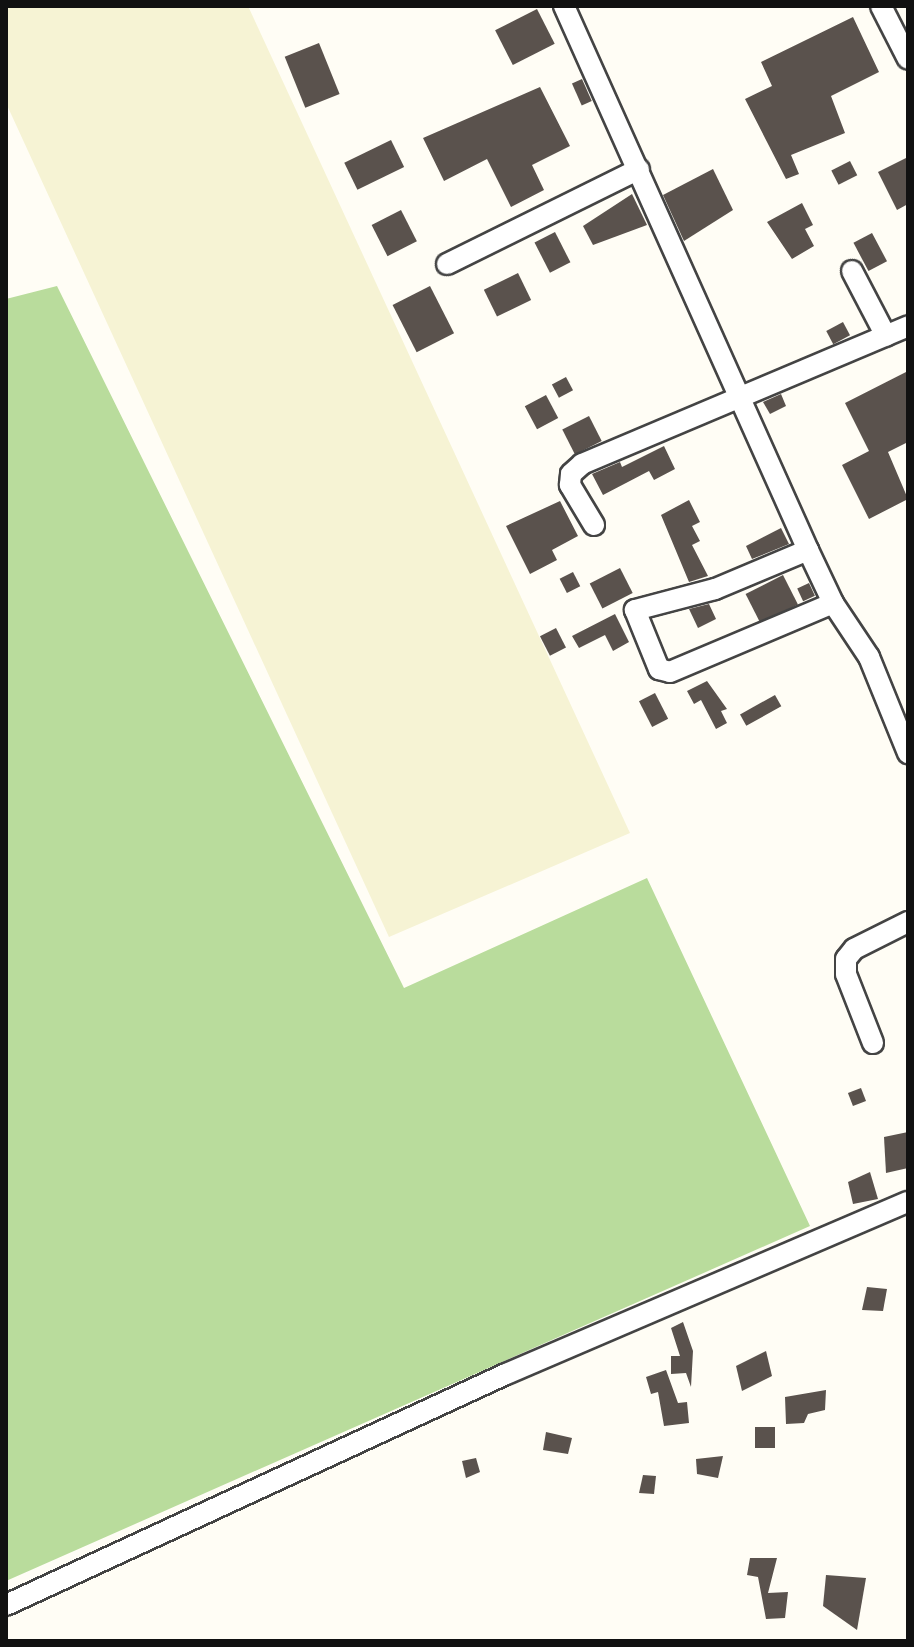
<!DOCTYPE html>
<style>
body{margin:0}
#map{position:relative;width:914px;height:1647px;overflow:hidden;background:#fffdf5;font-family:Spectral,serif}
div>[style]{position:absolute}
.farmland>*{inset:0;background:#f6f3d4}
.forest>*{inset:0;background:#b9dc9c}
.building>*{inset:0;background:#5a524d;transform-origin:0 0}
.roads{filter:drop-shadow(2px 0 #444) drop-shadow(-2px 0 #444) drop-shadow(0 2px #444) drop-shadow(0 -2px #444)}
.street>*{height:20px;margin:-10px;padding:0 10px;transform-origin:10px;border-radius:10px;background:#fff}
span{translate:-50% -50%;white-space:nowrap;text-align:center;line-height:1.15;-webkit-text-stroke:8px #fff;paint-order:stroke}
.frame{position:absolute;inset:0;border:8px solid #111;pointer-events:none}
</style>
<div id="map">
<div class="farmland">
<i style="clip-path:polygon(6px 6px,248px 6px,630px 833px,389px 937px,6px 103px)"></i>
</div>
<div class="forest">
<i style="clip-path:polygon(57px 286px,404px 988px,647px 878px,810px 1226px,6px 1581px,6px 299px)"></i>
</div>
<div class="building">
<i style="left:537px;top:9px;width:39px;height:47px;rotate:63deg"></i>
<i style="clip-path:polygon(853px 17px,879px 72px,831px 96px,845px 133px,791px 155px,799px 174px,786px 179px,745px 99px,772px 86px,761px 62px)"></i>
<i style="left:319px;top:43px;width:55px;height:37px;rotate:68deg"></i>
<i style="left:582px;top:79px;width:24px;height:11px;rotate:66deg"></i>
<i style="clip-path:polygon(540px 87px,570px 146px,532px 165px,544px 190px,511px 207px,487px 159px,444px 181px,423px 138px)"></i>
<i style="left:391px;top:140px;width:30px;height:52px;rotate:64deg"></i>
<i style="clip-path:polygon(908px 157px,908px 204px,897px 210px,878px 172px)"></i>
<i style="left:850px;top:161px;width:16px;height:21px;rotate:63deg"></i>
<i style="clip-path:polygon(713px 169px,733px 210px,684px 241px,663px 195px)"></i>
<i style="clip-path:polygon(632px 194px,647px 225px,593px 245px,583px 226px)"></i>
<i style="clip-path:polygon(802px 203px,813px 225px,805px 229px,814px 246px,792px 259px,767px 222px)"></i>
<i style="left:401px;top:210px;width:35px;height:33px;rotate:63deg"></i>
<i style="left:555px;top:232px;width:34px;height:23px;rotate:63deg"></i>
<i style="left:872px;top:233px;width:32px;height:21px;rotate:62deg"></i>
<i style="left:518px;top:273px;width:30px;height:38px;rotate:64deg"></i>
<i style="left:430px;top:286px;width:53px;height:42px;rotate:63deg"></i>
<i style="left:843px;top:322px;width:15px;height:19px;rotate:62deg"></i>
<i style="clip-path:polygon(908px 371px,908px 442px,888px 452px,908px 499px,869px 519px,842px 465px,869px 451px,845px 403px)"></i>
<i style="left:566px;top:377px;width:15px;height:16px;rotate:62deg"></i>
<i style="clip-path:polygon(781px 394px,786px 406px,770px 414px,763px 402px)"></i>
<i style="left:546px;top:395px;width:26px;height:24px;rotate:62deg"></i>
<i style="left:589px;top:416px;width:28px;height:30px;rotate:63deg"></i>
<i style="clip-path:polygon(664px 446px,675px 469px,654px 480px,649px 471px,603px 495px,592px 474px,620px 462px,622px 467px)"></i>
<i style="clip-path:polygon(689px 500px,700px 522px,692px 526px,700px 541px,692px 545px,708px 576px,689px 582px,661px 515px)"></i>
<i style="clip-path:polygon(560px 501px,578px 536px,552px 550px,557px 560px,530px 574px,506px 526px)"></i>
<i style="clip-path:polygon(781px 528px,789px 544px,752px 559px,746px 546px)"></i>
<i style="left:620px;top:568px;width:28px;height:34px;rotate:63deg"></i>
<i style="left:573px;top:572px;width:16px;height:15px;rotate:63deg"></i>
<i style="left:783px;top:575px;width:33px;height:42px;rotate:63deg"></i>
<i style="left:809px;top:583px;width:14px;height:13px;rotate:65deg"></i>
<i style="clip-path:polygon(709px 604px,716px 619px,698px 628px,689px 609px)"></i>
<i style="clip-path:polygon(615px 614px,629px 642px,613px 651px,605px 635px,579px 648px,572px 636px)"></i>
<i style="left:556px;top:628px;width:22px;height:18px;rotate:63deg"></i>
<i style="clip-path:polygon(707px 681px,727px 709px,721px 711px,727px 723px,716px 729px,701px 700px,694px 704px,687px 691px)"></i>
<i style="left:655px;top:693px;width:29px;height:18px;rotate:63deg"></i>
<i style="left:775px;top:695px;width:13px;height:40px;rotate:61deg"></i>
<i style="left:861px;top:1088px;width:14px;height:14px;rotate:69deg"></i>
<i style="clip-path:polygon(908px 1132px,908px 1168px,886px 1173px,884px 1137px)"></i>
<i style="clip-path:polygon(870px 1172px,878px 1199px,853px 1204px,848px 1182px)"></i>
<i style="clip-path:polygon(867px 1287px,887px 1289px,883px 1311px,862px 1310px)"></i>
<i style="clip-path:polygon(683px 1322px,693px 1351px,691px 1387px,686px 1373px,671px 1374px,671px 1356px,680px 1356px,671px 1328px)"></i>
<i style="clip-path:polygon(766px 1351px,772px 1376px,742px 1391px,736px 1366px)"></i>
<i style="clip-path:polygon(666px 1370px,678px 1403px,687px 1402px,689px 1423px,664px 1426px,658px 1392px,651px 1394px,646px 1377px)"></i>
<i style="clip-path:polygon(826px 1390px,825px 1410px,808px 1414px,804px 1423px,786px 1424px,785px 1397px)"></i>
<i style="left:755px;top:1427px;width:20px;height:21px"></i>
<i style="clip-path:polygon(546px 1432px,572px 1438px,568px 1454px,543px 1450px)"></i>
<i style="clip-path:polygon(723px 1456px,718px 1478px,697px 1474px,696px 1459px)"></i>
<i style="clip-path:polygon(476px 1458px,480px 1472px,466px 1478px,462px 1461px)"></i>
<i style="clip-path:polygon(643px 1475px,656px 1476px,654px 1494px,639px 1493px)"></i>
<i style="clip-path:polygon(750px 1558px,777px 1558px,768px 1593px,788px 1592px,785px 1618px,766px 1619px,758px 1577px,747px 1575px)"></i>
<i style="clip-path:polygon(826px 1575px,866px 1578px,857px 1630px,823px 1606px)"></i>
</div>
<div class="roads">
<div class="street">
<i style="left:564px;top:6px;width:596px;rotate:65.84deg"></i>
<i style="left:808px;top:550px;width:59px;rotate:64.7deg"></i>
<i style="left:833px;top:603px;width:65px;rotate:56.3deg"></i>
<i style="left:869px;top:657px;width:104px;rotate:67.9deg"></i>
<i style="left:881px;top:6px;width:59px;rotate:63deg"></i>
<i style="left:447px;top:264px;width:214px;rotate:-26.3deg"></i>
<i style="left:852px;top:271px;width:73px;rotate:62.4deg"></i>
<i style="left:594px;top:525px;width:47px;rotate:-121deg"></i>
<i style="left:570px;top:485px;width:11px;rotate:-85deg"></i>
<i style="left:571px;top:474px;width:15px;rotate:-42deg"></i>
<i style="left:582px;top:464px;width:354px;rotate:-22.9deg"></i>
<i style="left:808px;top:550px;width:101px;rotate:157.2deg"></i>
<i style="left:715px;top:589px;width:83px;rotate:165.3deg"></i>
<i style="left:635px;top:610px;width:64px;rotate:67.9deg"></i>
<i style="left:659px;top:669px;width:11px;rotate:15deg"></i>
<i style="left:670px;top:672px;width:177px;rotate:-22.9deg"></i>
<i style="left:873px;top:1043px;width:74px;rotate:-111.4deg"></i>
<i style="left:846px;top:974px;width:15px;rotate:-90deg"></i>
<i style="left:846px;top:959px;width:13px;rotate:-51deg"></i>
<i style="left:854px;top:949px;width:60px;rotate:-26.6deg"></i>
<i style="left:6px;top:1605px;width:551px;rotate:-24.8deg"></i>
<i style="left:506px;top:1374px;width:437px;rotate:-23.2deg"></i>
</div>
</div>
<div class="frame"></div>
</div>
